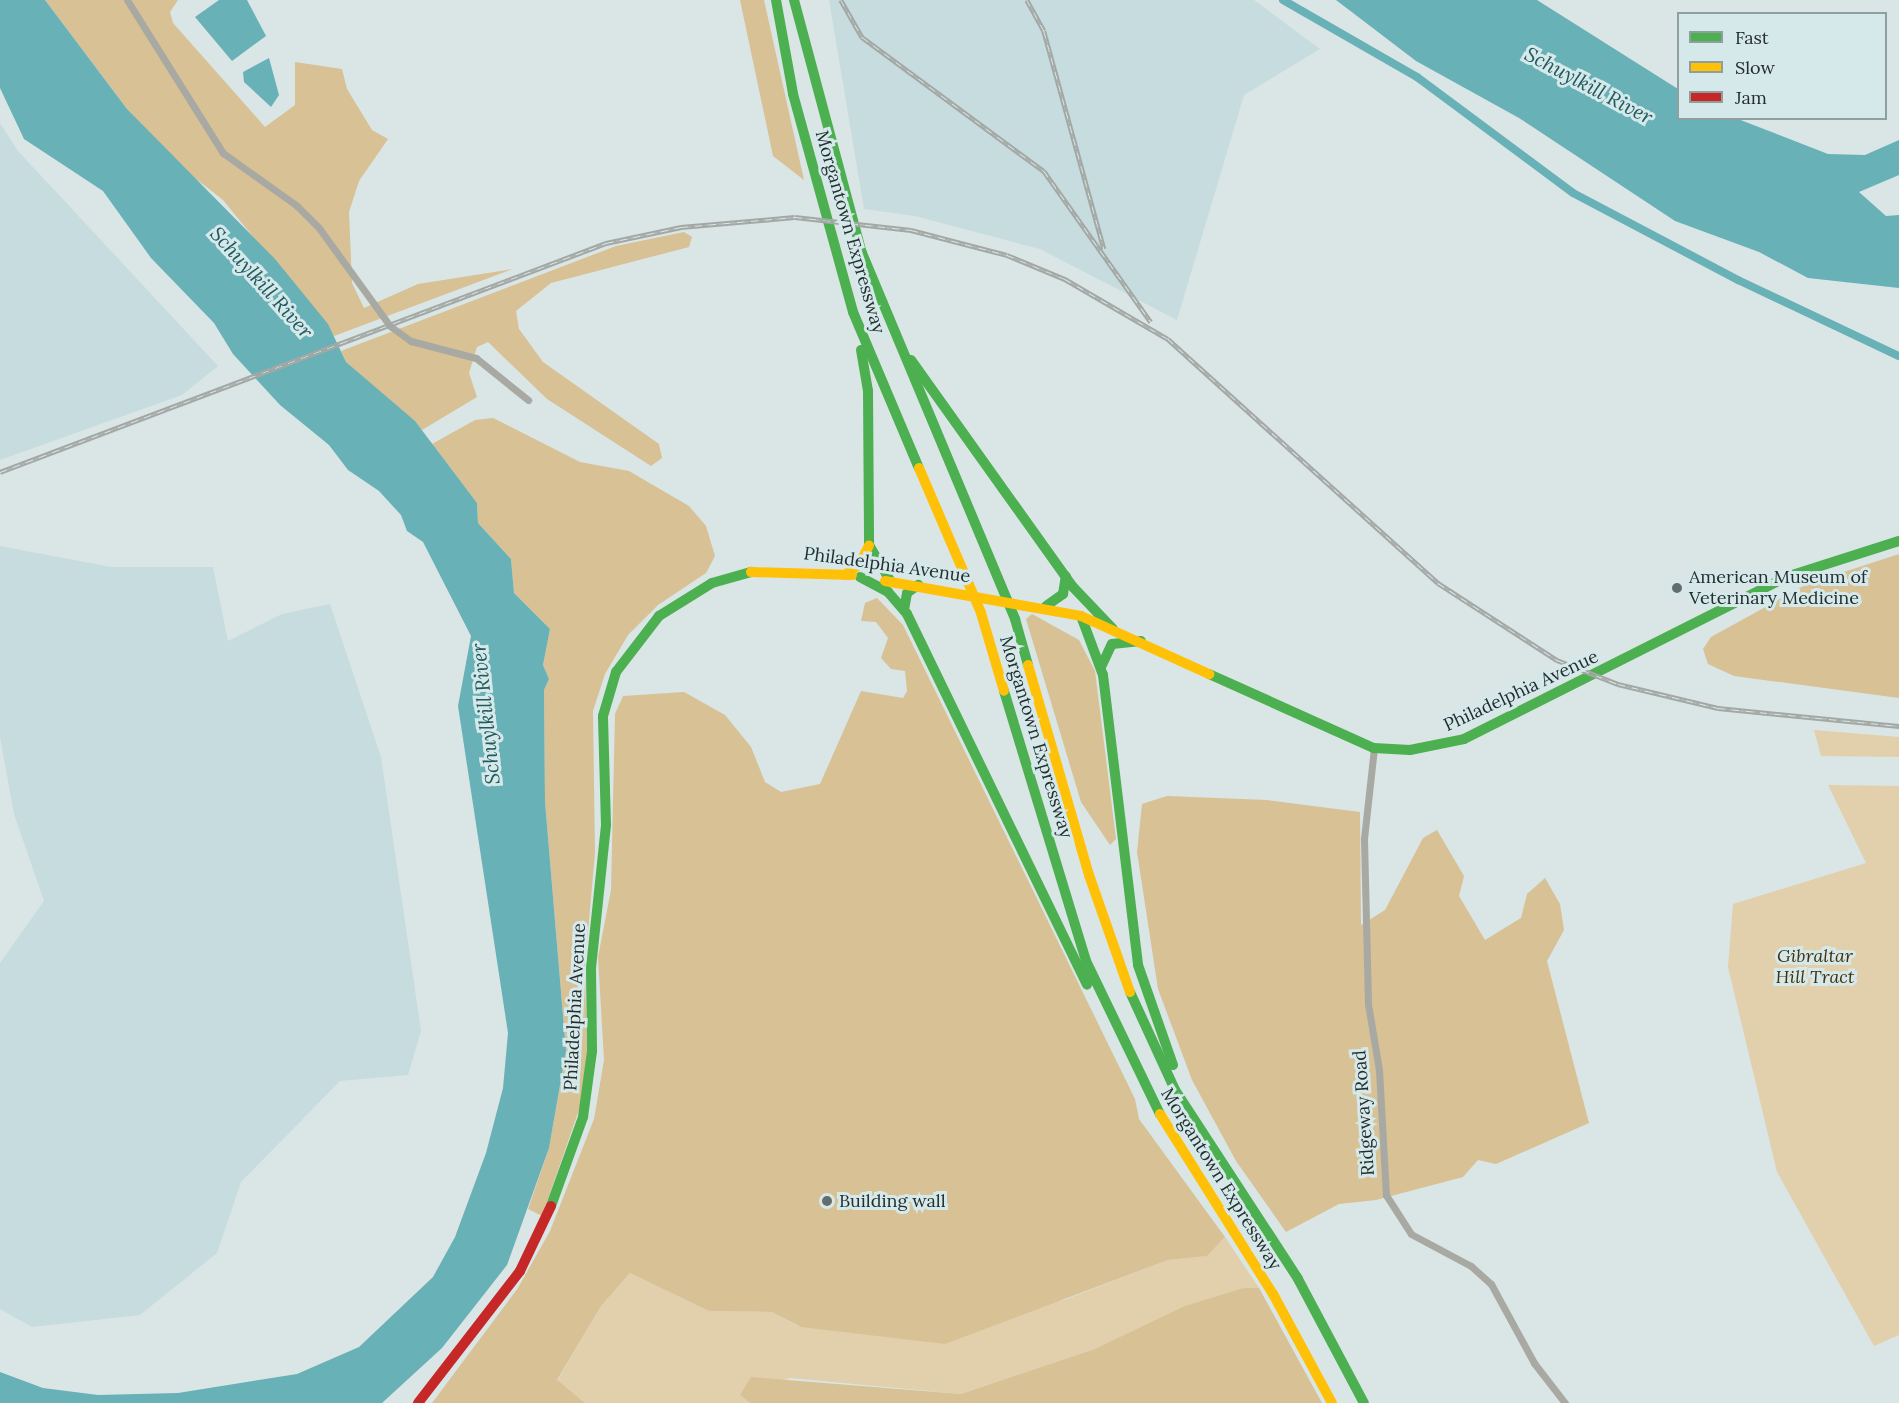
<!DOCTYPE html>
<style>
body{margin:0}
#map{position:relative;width:1899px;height:1403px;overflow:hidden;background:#dae5e6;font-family:Lora,serif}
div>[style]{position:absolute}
.built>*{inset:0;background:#c7dcde}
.green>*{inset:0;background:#e2cfac}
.forest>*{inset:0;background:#d7c195}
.water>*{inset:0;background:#68b1b7}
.canal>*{height:8px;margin:-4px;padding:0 4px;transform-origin:4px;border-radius:4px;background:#68b1b7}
.street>*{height:7px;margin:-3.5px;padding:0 3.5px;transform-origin:3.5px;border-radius:3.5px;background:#a8a9a2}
.fast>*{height:10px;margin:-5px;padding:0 5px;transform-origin:5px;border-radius:5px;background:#4caf50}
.slow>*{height:10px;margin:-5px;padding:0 5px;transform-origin:5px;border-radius:5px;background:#ffc107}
.jam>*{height:10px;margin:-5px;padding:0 5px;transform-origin:5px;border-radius:5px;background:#c62828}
.rail>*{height:4.5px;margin-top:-2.25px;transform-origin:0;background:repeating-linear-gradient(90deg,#d5e9eb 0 7px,#a4a8a5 0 14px);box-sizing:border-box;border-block:2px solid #a4a8a5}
.dots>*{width:16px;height:16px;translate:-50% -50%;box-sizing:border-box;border:3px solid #d5e9eb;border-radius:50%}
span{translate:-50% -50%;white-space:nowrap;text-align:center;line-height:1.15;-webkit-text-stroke:6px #d5e9eb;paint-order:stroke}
.street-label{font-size:18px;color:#252d2d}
.poi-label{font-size:18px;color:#252d2d}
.left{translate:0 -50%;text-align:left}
.park-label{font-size:18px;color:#44300c;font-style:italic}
.water-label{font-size:20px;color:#22595d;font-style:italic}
.legend{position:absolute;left:1677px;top:12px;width:210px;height:108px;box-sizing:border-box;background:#d5e9eb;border:2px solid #8f9e9f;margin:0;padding:8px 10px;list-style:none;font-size:18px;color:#252d2d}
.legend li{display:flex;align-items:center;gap:12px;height:30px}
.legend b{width:30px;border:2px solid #8f9e9f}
</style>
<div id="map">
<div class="built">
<i style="clip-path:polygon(829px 0,1254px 0,1320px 49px,1244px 95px,1177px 320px,1040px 249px,915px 216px,864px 209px)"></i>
<i style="clip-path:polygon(0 123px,18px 151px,218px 366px,182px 395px,0 460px)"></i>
<i style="clip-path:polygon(0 546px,111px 567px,213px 567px,228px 641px,282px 614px,330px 604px,381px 757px,421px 1031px,408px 1075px,340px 1081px,241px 1182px,217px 1253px,140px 1315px,32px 1327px,0 1309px,0 963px,44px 901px,14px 814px,0 737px)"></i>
</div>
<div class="green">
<i style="clip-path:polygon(1814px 730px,1899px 737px,1899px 757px,1821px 756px)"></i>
<i style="clip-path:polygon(1828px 785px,1899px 786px,1899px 1335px,1874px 1346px,1777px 1172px,1728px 967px,1733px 904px,1866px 863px)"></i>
<i style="clip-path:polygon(1225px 1237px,1259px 1288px,1244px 1288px,1095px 1349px,961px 1394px,790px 1378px,740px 1395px,750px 1403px,585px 1403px,557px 1381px,601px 1306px,630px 1273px,709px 1311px,772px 1312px,798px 1326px,1064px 1300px,1168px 1260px,1207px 1256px)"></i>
</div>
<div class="forest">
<i style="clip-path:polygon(45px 0,178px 0,170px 12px,173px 23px,265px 127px,295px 105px,295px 62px,342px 69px,347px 89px,372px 130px,388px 139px,359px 181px,349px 212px,352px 283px,364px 308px,418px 284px,513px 269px,334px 336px,223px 200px,177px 164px,127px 109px)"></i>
<i style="clip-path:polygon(740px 0,764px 0,804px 180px,773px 156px)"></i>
<i style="clip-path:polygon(684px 232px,692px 237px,689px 247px,551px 283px,516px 311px,519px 329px,543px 362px,659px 444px,662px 458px,651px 466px,547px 399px,488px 342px,477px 347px,469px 373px,477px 397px,422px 430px,346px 362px,341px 351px,616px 246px)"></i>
<i style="clip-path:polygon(493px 418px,580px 462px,629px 471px,689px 506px,706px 526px,715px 556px,706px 573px,658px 605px,628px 635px,605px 674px,593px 711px,595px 853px,585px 966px,587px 1055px,580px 1107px,542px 1216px,528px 1209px,549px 1148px,566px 1051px,545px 802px,544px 690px,549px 679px,543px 665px,550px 629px,514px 593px,511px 559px,478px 523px,477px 503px,432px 444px,475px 420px)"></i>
<i style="clip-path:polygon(1899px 554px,1899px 698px,1734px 676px,1708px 664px,1703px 649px,1711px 637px,1807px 584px)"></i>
<i style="clip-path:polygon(877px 598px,903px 625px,1135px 1099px,1139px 1119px,1225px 1237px,1207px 1256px,1168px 1260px,945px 1344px,801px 1327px,772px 1312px,709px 1311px,630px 1273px,601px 1306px,557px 1380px,585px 1403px,432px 1403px,518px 1288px,550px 1231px,594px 1119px,604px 1060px,598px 957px,611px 890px,615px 714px,623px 696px,684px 692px,725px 715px,751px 747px,765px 782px,781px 792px,820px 784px,861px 691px,903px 698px,907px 691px,905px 671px,891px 669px,881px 658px,888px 638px,876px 622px,861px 621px,865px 603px)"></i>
<i style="clip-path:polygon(1032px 614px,1079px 640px,1095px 671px,1116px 839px,1110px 845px,1081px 802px,1026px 619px)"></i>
<i style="clip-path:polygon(1167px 796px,1267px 800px,1360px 812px,1361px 925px,1385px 910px,1423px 838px,1437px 830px,1464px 876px,1459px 896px,1485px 940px,1521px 918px,1527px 894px,1545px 878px,1560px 904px,1564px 930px,1547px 961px,1589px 1123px,1496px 1164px,1478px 1160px,1463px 1177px,1376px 1200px,1339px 1204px,1286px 1232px,1236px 1161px,1192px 1080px,1158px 989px,1137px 852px,1142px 804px)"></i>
<i style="clip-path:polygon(1244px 1288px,1259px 1288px,1322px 1403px,750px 1403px,740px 1395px,751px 1377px,961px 1394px,1095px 1349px,1185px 1306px)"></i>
</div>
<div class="water">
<i style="clip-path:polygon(0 0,45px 0,127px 109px,275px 259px,328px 324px,346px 362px,415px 421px,477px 503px,478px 523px,511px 559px,514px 593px,550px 629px,543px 665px,549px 679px,544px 690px,545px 802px,566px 1051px,549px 1148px,507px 1265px,442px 1348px,382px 1403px,0 1403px,0 1372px,43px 1388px,98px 1395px,178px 1393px,297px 1374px,359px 1347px,433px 1277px,455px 1237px,486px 1153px,503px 1088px,508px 1033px,458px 706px,471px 636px,423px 542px,407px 531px,401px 515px,379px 491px,348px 470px,329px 445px,280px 405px,233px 354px,214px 323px,151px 258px,103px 191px,24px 139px,0 88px)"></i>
<i style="clip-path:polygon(219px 0,247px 0,266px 36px,232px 61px,195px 17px)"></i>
<i style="clip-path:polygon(1336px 0,1537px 0,1678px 89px,1678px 118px,1738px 119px,1828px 154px,1865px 155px,1899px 140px,1899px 175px,1859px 192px,1886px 216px,1899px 215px,1899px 288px,1808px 278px,1759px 252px,1675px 221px,1519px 118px,1416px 61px)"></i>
<i style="clip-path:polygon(269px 58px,279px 95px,271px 107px,244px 82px,243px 72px)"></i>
</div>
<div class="canal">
<i style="left:1283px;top:0;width:155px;rotate:29.9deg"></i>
<i style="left:1417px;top:77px;width:194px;rotate:36.6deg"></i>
<i style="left:1573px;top:193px;width:187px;rotate:27.8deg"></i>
<i style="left:1738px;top:280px;width:178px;rotate:25.3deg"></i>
</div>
<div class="street">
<i style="left:127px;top:0;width:181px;rotate:57.9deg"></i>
<i style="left:223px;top:153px;width:90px;rotate:35.5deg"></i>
<i style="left:296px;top:205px;width:33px;rotate:45deg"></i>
<i style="left:319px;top:228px;width:121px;rotate:54.1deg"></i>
<i style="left:390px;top:326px;width:26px;rotate:36deg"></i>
<i style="left:411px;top:341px;width:67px;rotate:14.7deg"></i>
<i style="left:476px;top:358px;width:67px;rotate:38.9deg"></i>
<i style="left:1374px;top:748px;width:92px;rotate:96.3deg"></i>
<i style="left:1364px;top:839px;width:165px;rotate:88.6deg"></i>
<i style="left:1368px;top:1004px;width:67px;rotate:80.5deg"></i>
<i style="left:1379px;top:1070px;width:125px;rotate:86.8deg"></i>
<i style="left:1386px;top:1195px;width:46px;rotate:57.3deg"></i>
<i style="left:1411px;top:1234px;width:68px;rotate:28.1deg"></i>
<i style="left:1471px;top:1266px;width:27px;rotate:42deg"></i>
<i style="left:1491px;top:1284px;width:90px;rotate:61.4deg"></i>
<i style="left:1534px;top:1363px;width:51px;rotate:52.2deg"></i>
</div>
<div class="fast">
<i style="left:776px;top:0;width:96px;rotate:79.7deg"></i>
<i style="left:793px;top:94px;width:226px;rotate:74.6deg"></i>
<i style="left:853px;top:312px;width:169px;rotate:67.1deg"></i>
<i style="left:794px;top:0;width:262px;rotate:75deg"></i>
<i style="left:862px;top:253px;width:397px;rotate:67.3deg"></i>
<i style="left:1015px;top:619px;width:48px;rotate:74.2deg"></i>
<i style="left:861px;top:350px;width:42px;rotate:80.3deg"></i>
<i style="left:868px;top:391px;width:154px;rotate:89.6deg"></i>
<i style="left:869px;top:545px;width:43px;rotate:59.3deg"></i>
<i style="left:911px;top:360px;width:279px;rotate:54.5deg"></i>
<i style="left:1073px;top:587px;width:58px;rotate:46.4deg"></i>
<i style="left:860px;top:577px;width:32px;rotate:28deg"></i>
<i style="left:888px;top:592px;width:29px;rotate:49deg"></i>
<i style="left:907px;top:614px;width:412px;rotate:64.1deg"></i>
<i style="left:1046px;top:606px;width:21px;rotate:-35deg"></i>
<i style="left:1063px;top:594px;width:18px;rotate:-81deg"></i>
<i style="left:904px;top:610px;width:17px;rotate:-80deg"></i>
<i style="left:907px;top:593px;width:14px;rotate:-36deg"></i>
<i style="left:1081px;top:616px;width:63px;rotate:69.6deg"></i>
<i style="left:1103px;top:675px;width:292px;rotate:83.1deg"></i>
<i style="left:1138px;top:965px;width:106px;rotate:70.7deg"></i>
<i style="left:1102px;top:665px;width:23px;rotate:-65deg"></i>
<i style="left:1112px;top:644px;width:29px;rotate:-6deg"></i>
<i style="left:1209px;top:674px;width:181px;rotate:24.2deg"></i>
<i style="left:1374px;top:748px;width:36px;rotate:3deg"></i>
<i style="left:1410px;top:750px;width:55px;rotate:-11.5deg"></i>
<i style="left:1464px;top:739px;width:360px;rotate:-26.7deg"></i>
<i style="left:1786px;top:577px;width:119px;rotate:-17.7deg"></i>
<i style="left:1004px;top:691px;width:282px;rotate:73.1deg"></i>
<i style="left:1086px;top:961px;width:170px;rotate:64.2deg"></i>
<i style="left:1130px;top:992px;width:108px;rotate:65.3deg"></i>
<i style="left:1175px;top:1090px;width:225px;rotate:56.9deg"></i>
<i style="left:1298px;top:1279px;width:140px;rotate:62deg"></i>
<i style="left:551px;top:1206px;width:95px;rotate:-70.2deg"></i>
<i style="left:583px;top:1117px;width:67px;rotate:-82.2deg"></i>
<i style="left:592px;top:1051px;width:83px;rotate:-90.7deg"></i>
<i style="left:591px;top:968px;width:144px;rotate:-84deg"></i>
<i style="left:606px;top:825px;width:109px;rotate:-91.6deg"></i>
<i style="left:603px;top:716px;width:46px;rotate:-73.5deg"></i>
<i style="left:616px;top:672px;width:71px;rotate:-52.5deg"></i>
<i style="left:659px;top:616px;width:62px;rotate:-31.9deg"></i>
<i style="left:712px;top:583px;width:41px;rotate:-15.8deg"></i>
</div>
<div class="slow">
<i style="left:919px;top:468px;width:158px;rotate:66.8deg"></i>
<i style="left:981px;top:613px;width:81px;rotate:73.6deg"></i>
<i style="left:751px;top:572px;width:101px;rotate:1.7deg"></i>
<i style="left:845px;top:575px;width:17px;rotate:-36deg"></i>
<i style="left:859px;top:565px;width:22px;rotate:-63deg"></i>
<i style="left:885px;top:581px;width:199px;rotate:10.1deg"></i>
<i style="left:1081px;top:616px;width:141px;rotate:24.4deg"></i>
<i style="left:1028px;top:665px;width:219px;rotate:73.8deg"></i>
<i style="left:1089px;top:875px;width:124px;rotate:70.7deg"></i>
<i style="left:1160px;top:1114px;width:213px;rotate:57.9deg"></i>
<i style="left:1273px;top:1294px;width:124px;rotate:61.6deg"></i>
</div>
<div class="jam">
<i style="left:418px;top:1403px;width:167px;rotate:-52.3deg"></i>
<i style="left:520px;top:1271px;width:72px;rotate:-64.5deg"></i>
</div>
<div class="rail">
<i style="left:841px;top:0;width:43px;rotate:60.4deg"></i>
<i style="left:862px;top:37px;width:226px;rotate:36.4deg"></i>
<i style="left:1044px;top:171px;width:185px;rotate:54.7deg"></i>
<i style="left:1027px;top:0;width:35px;rotate:61deg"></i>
<i style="left:1044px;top:31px;width:226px;rotate:74.6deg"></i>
<i style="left:0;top:472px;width:648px;rotate:-20.7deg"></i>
<i style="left:606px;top:243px;width:77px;rotate:-12deg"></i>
<i style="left:681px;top:227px;width:114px;rotate:-5deg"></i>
<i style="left:795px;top:217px;width:117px;rotate:6.4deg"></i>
<i style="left:911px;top:230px;width:99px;rotate:14.6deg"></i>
<i style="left:1007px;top:255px;width:63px;rotate:22.5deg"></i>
<i style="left:1065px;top:279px;width:119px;rotate:30.2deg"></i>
<i style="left:1168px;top:339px;width:364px;rotate:42.1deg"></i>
<i style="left:1438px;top:583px;width:142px;rotate:32.9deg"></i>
<i style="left:1557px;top:660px;width:66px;rotate:21.5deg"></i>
<i style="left:1618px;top:684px;width:103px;rotate:13.5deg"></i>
<i style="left:1718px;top:708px;width:182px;rotate:5.7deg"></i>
</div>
<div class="dots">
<i style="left:1677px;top:588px;background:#646d6e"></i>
<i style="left:827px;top:1201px;background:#646d6e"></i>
</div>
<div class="street-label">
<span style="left:850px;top:232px;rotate:74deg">Morgantown Expressway</span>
<span style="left:887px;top:565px;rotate:8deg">Philadelphia Avenue</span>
<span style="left:1521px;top:691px;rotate:-25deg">Philadelphia Avenue</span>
<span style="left:1036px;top:737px;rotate:73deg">Morgantown Expressway</span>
<span style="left:575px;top:1007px;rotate:-87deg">Philadelphia Avenue</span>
<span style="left:1364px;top:1113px;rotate:-94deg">Ridgeway Road</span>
<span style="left:1221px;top:1179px;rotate:58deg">Morgantown Expressway</span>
</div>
<div class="poi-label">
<span class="left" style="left:1689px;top:588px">American Museum of<br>Veterinary Medicine</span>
<span class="left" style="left:839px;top:1201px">Building wall</span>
</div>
<div class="park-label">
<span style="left:1815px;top:967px">Gibraltar<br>Hill Tract</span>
</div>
<div class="water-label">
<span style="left:1589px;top:85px;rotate:28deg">Schuylkill River</span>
<span style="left:262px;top:282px;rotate:48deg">Schuylkill River</span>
<span style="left:485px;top:714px;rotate:-96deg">Schuylkill River</span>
</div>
<ul class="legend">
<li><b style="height:8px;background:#4caf50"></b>Fast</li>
<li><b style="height:8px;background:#ffc107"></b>Slow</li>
<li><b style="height:8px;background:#c62828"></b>Jam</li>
</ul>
</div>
